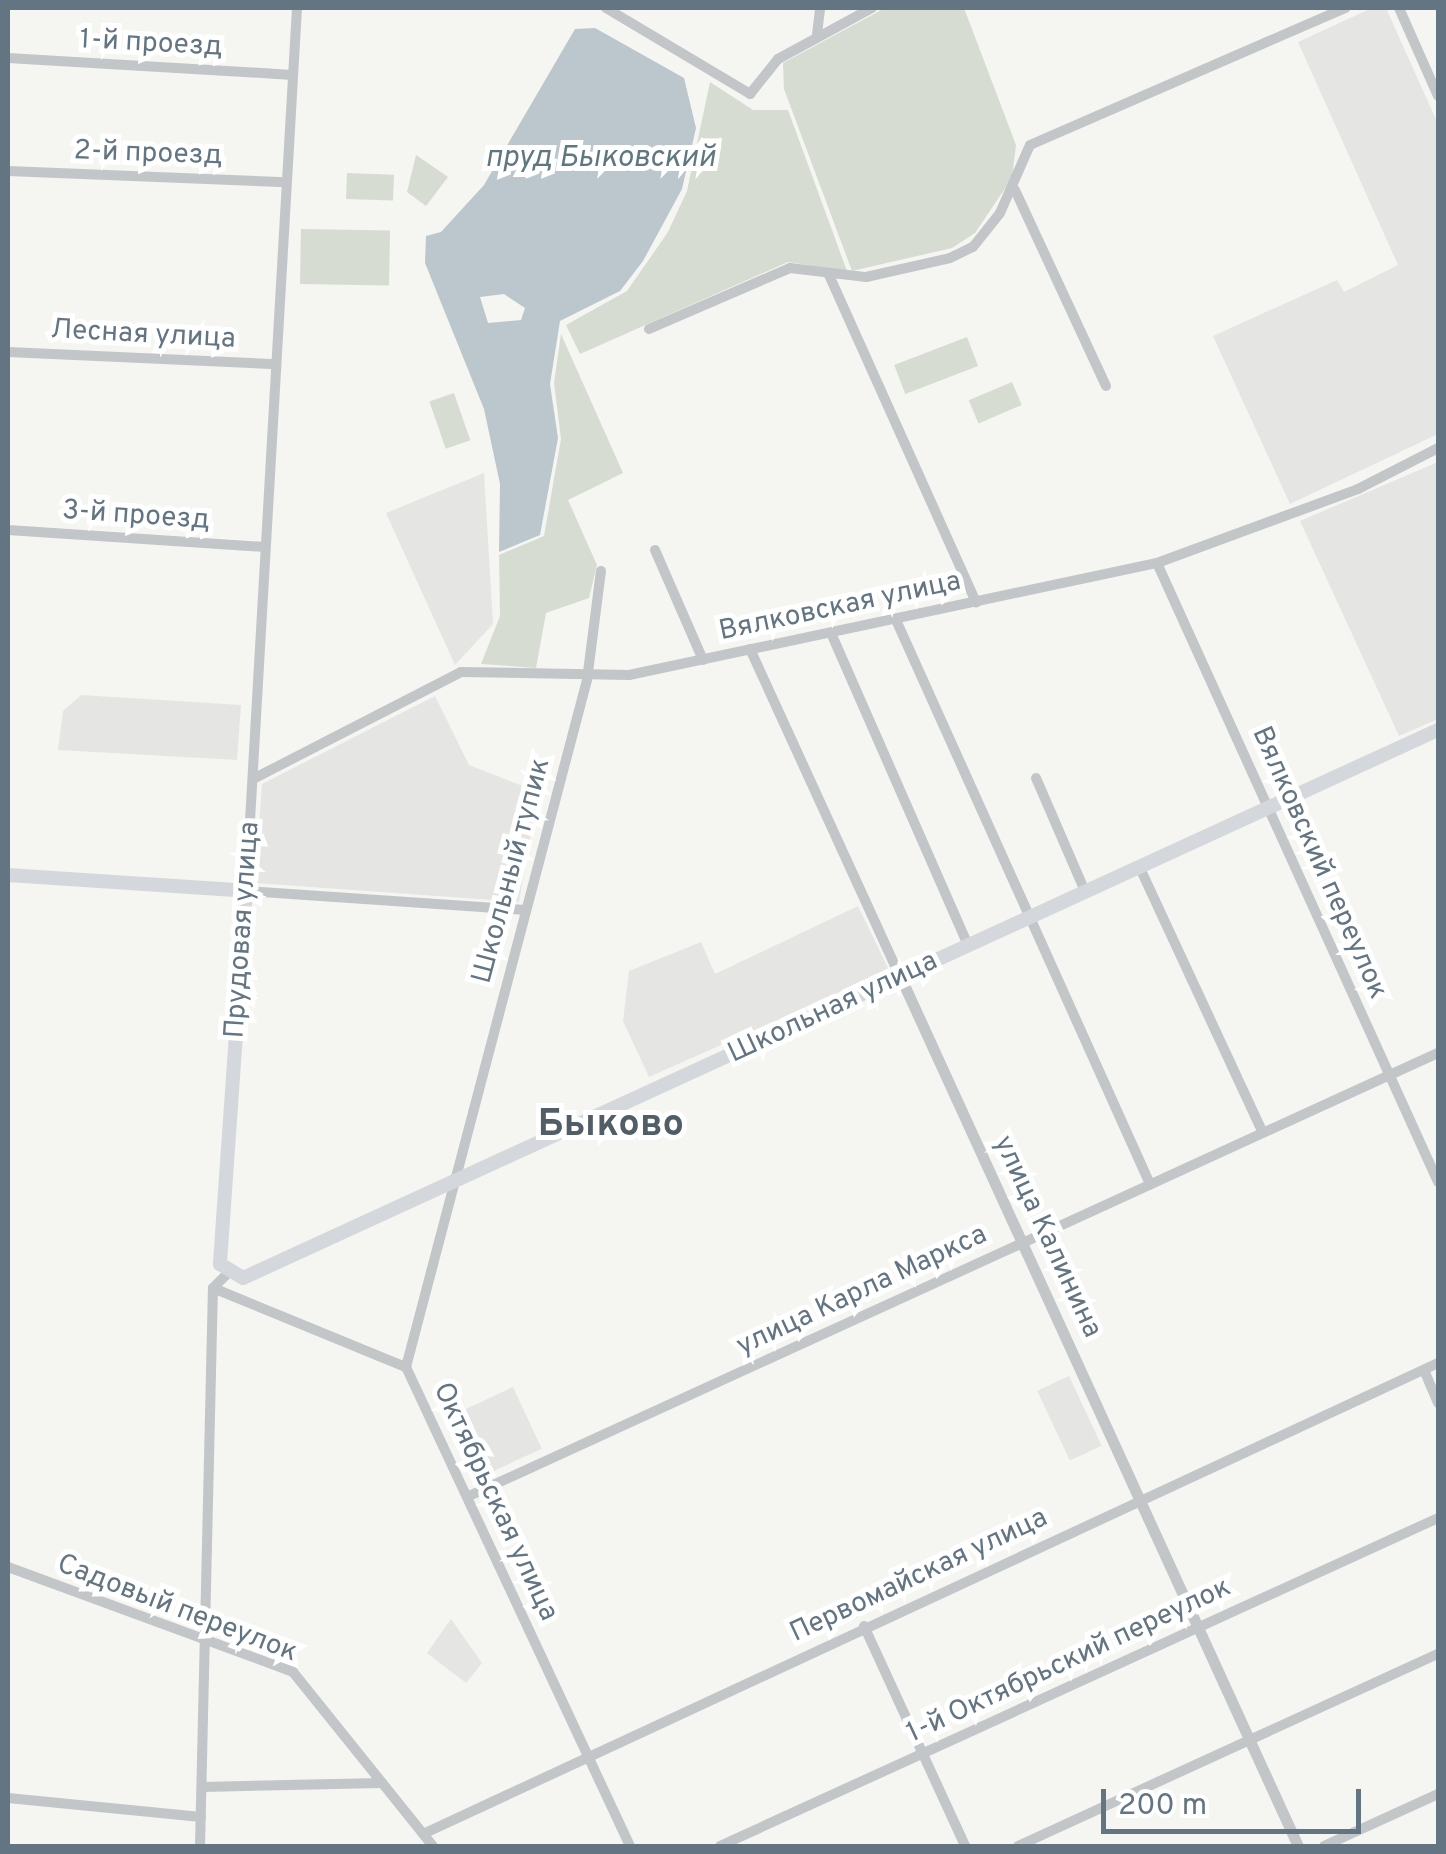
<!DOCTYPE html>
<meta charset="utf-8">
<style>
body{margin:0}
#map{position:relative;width:1446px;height:1854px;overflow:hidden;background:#f5f5f1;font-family:Overpass,sans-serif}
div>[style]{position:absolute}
.built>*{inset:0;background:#e5e6e4;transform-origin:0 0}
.green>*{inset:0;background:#d6dcd2;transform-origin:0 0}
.water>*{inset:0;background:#bbc7cc}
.minor>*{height:10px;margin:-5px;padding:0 5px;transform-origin:5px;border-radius:5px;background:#c2c6c9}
.tertiary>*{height:11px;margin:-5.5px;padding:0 5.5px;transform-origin:5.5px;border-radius:5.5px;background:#c2c6c9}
.secondary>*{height:14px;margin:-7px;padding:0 7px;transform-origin:7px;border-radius:7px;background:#d4d8dc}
span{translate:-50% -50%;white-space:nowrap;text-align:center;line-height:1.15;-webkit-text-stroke:10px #fff;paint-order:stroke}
.street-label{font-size:28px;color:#637582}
.water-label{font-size:30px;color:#5f777f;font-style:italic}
.district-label{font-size:38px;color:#515e67;font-weight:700}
.frame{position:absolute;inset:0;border:10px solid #637582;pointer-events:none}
.scale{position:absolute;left:1101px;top:1789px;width:260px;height:45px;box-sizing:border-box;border:5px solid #637582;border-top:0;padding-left:12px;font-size:30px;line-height:35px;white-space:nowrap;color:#637582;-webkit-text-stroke:8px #fff;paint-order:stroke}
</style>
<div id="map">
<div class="built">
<i style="clip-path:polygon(1372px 8px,1386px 8px,1438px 124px,1438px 434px,1290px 504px,1213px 336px,1337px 280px,1344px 292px,1398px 265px,1298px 42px)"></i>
<i style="clip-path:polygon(1438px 462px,1438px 719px,1399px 736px,1300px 521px)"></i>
<i style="clip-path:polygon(484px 473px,493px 624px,455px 665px,386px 513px)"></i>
<i style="clip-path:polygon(81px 695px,241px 705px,237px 760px,58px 750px,63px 711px)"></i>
<i style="clip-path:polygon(435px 696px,469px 765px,538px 792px,519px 902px,255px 883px,262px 784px)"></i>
<i style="clip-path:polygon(858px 906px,889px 970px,649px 1077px,623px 1021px,629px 971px,701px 942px,715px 974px)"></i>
<i style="left:1069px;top:1376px;width:77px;height:35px;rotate:65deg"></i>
<i style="left:513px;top:1387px;width:68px;height:64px;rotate:65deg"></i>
<i style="clip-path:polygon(451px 1619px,482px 1663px,466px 1683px,427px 1653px)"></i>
</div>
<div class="green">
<i style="clip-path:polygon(885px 8px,964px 8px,1016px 145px,1012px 178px,975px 233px,952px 248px,852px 271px,784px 89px,783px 63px)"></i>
<i style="clip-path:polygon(710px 82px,753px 110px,788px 110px,847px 271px,788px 262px,580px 354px,566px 325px,627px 291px,668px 232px,687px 191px)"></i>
<i style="clip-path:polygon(416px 155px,448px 177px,426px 206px,407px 192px)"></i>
<i style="left:347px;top:173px;width:47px;height:26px;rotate:2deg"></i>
<i style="left:301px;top:229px;width:89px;height:55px;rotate:1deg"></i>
<i style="clip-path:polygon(561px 334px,623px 473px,568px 500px,597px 565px,589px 598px,546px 613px,536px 668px,481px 664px,500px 616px,499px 555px,544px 536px,561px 439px,554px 383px)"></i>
<i style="left:967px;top:337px;width:31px;height:78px;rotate:69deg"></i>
<i style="left:1012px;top:382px;width:25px;height:47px;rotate:67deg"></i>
<i style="left:454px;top:393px;width:50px;height:26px;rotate:71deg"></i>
</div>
<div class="water">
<i style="clip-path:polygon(evenodd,595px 28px,684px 78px,696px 128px,682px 189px,643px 261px,620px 291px,560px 321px,550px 384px,558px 438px,540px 535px,499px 552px,500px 484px,484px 409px,425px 263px,426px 236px,441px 232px,484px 185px,575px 29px,595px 28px,504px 294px,525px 308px,521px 320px,488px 323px,480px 297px,504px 294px)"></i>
</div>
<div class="minor">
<i style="left:297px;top:8px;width:884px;rotate:93.31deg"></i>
<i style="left:246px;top:891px;width:280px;rotate:3.9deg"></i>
<i style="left:606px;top:8px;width:168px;rotate:30.8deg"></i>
<i style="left:750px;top:94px;width:45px;rotate:-51.3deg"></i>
<i style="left:778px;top:59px;width:107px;rotate:-28.5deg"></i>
<i style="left:1399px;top:8px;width:96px;rotate:66.1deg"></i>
<i style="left:817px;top:34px;width:26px;rotate:-83deg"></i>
<i style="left:8px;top:58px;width:285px;rotate:3.4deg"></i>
<i style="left:8px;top:171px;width:278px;rotate:2.3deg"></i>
<i style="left:1015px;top:190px;width:216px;rotate:65.1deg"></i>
<i style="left:829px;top:275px;width:359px;rotate:65.8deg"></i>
<i style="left:649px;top:329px;width:154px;rotate:-23.4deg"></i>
<i style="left:790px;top:268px;width:77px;rotate:6.8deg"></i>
<i style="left:866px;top:277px;width:86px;rotate:-12.7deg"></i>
<i style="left:950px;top:258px;width:25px;rotate:-26deg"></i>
<i style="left:973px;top:247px;width:43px;rotate:-51.5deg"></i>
<i style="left:1000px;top:213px;width:74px;rotate:-66.2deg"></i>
<i style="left:1030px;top:145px;width:344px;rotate:-23.5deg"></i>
<i style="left:8px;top:352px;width:268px;rotate:2.6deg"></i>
<i style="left:8px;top:530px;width:254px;rotate:3.8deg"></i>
<i style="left:655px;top:550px;width:120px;rotate:66.4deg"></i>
<i style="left:1157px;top:563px;width:680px;rotate:65.58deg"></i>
<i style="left:896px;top:620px;width:619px;rotate:65.76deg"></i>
<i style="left:831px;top:633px;width:341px;rotate:66.3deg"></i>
<i style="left:750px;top:649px;width:360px;rotate:65.4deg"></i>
<i style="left:1036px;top:778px;width:123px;rotate:66.6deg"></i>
<i style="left:253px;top:779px;width:234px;rotate:-27.2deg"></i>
<i style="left:461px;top:672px;width:168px;rotate:1deg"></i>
<i style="left:629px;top:675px;width:540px;rotate:-11.98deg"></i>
<i style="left:1157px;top:563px;width:214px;rotate:-20.2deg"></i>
<i style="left:1358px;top:489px;width:90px;rotate:-27.1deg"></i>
<i style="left:1139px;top:866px;width:294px;rotate:65.1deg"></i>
<i style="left:213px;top:1288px;width:209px;rotate:22.3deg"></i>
<i style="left:406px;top:1367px;width:529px;rotate:64.94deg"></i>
<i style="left:406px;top:1367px;width:710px;rotate:-75.24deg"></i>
<i style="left:587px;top:680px;width:110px;rotate:-82.7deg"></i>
<i style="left:1424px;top:1370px;width:36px;rotate:67deg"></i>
<i style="left:469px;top:1496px;width:1065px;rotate:-24.57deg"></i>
<i style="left:8px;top:1567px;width:304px;rotate:20.2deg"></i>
<i style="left:293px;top:1672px;width:223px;rotate:51.2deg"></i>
<i style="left:864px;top:1626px;width:242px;rotate:65.3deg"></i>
<i style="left:202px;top:1787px;width:180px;rotate:-1.3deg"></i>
<i style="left:8px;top:1798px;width:194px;rotate:5.6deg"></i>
<i style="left:423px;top:1834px;width:1119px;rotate:-24.89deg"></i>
<i style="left:200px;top:1846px;width:558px;rotate:-88.67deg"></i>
<i style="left:213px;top:1288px;width:20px;rotate:-45deg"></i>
<i style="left:720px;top:1846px;width:789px;rotate:-24.55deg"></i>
<i style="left:1018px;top:1846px;width:462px;rotate:-24.6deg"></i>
<i style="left:1324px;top:1846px;width:125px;rotate:-24.5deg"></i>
</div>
<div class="tertiary">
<i style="left:900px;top:976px;width:957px;rotate:65.42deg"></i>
</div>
<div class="secondary">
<i style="left:8px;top:875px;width:239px;rotate:3.8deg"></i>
<i style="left:246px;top:891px;width:374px;rotate:94deg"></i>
<i style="left:220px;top:1264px;width:27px;rotate:31deg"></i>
<i style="left:243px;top:1278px;width:1315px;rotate:-24.64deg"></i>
</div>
<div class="street-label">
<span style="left:151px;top:44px;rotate:3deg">1-й проезд</span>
<span style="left:148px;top:154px;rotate:2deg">2-й проезд</span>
<span style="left:143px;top:335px;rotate:3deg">Лесная улица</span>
<span style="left:136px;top:516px;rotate:4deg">3-й проезд</span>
<span style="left:840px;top:607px;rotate:-12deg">Вялковская улица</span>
<span style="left:1319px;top:863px;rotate:66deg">Вялковский переулок</span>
<span style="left:512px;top:871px;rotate:-75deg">Школьный тупик</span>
<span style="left:243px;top:930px;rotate:-86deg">Прудовая улица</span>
<span style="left:833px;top:1008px;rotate:-25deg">Школьная улица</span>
<span style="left:1047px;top:1237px;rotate:65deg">улица Калинина</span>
<span style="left:862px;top:1291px;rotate:-25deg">улица Карла Маркса</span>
<span style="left:495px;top:1502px;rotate:65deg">Октябрьская улица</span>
<span style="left:919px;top:1576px;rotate:-25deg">Первомайская улица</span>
<span style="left:177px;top:1609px;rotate:21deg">Садовый переулок</span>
<span style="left:1069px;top:1661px;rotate:-25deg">1-й Октябрьский переулок</span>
</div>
<div class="water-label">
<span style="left:600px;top:159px">пруд Быковский</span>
</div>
<div class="district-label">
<span style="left:611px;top:1126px">Быково</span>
</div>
<div class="frame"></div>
<div class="scale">200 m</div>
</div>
